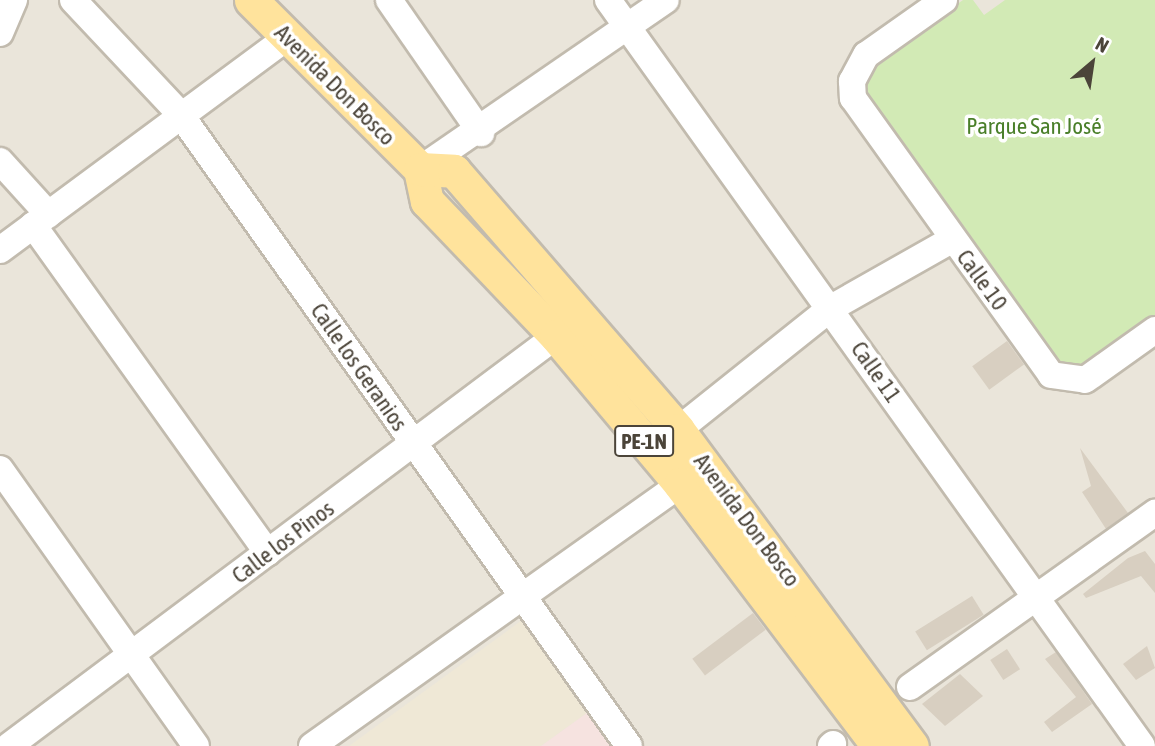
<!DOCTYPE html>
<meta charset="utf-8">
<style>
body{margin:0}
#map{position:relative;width:1155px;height:746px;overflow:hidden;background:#f6f3ec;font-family:"Asap Condensed",sans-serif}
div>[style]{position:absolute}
.residential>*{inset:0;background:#eae5da;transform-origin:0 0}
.education>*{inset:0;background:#efe8d6}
.medical>*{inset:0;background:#f6e3e0}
.green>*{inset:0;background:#d2eab5}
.building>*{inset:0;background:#d8cfc1;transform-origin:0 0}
.roads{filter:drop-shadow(2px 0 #c2bbae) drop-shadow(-2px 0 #c2bbae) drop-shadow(0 2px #c2bbae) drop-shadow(0 -2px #c2bbae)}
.minor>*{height:26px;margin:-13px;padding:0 13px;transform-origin:13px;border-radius:13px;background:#fff}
.major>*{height:33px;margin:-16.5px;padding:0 16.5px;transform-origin:16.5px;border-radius:16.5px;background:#ffe39c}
span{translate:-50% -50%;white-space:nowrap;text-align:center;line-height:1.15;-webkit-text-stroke:7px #fff;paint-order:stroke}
.shield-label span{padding:2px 5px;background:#fff;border:2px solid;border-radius:5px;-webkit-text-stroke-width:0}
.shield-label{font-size:21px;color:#4b4439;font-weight:700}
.street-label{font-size:23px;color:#4b4439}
.park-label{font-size:23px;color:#4a7f2a}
.north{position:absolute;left:1057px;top:28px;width:70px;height:70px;-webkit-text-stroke:5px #fff;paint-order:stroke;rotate:29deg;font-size:19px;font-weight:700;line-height:28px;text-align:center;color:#4b4439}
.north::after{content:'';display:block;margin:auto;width:24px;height:32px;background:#4b4439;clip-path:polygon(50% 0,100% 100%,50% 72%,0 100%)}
</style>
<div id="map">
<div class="residential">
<i style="left:0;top:0;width:1155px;height:746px"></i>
</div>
<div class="education">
<i style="clip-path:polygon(525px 618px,591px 710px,541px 746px,349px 746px)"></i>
</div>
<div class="medical">
<i style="clip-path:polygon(591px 710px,617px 746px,541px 746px)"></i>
</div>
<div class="green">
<i style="clip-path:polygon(963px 0,973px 0,984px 15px,1005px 0,1155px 0,1155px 318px,1080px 369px,1055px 362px,865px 97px,868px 69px)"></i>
</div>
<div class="building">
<i style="left:1007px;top:341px;width:29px;height:43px;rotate:54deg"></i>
<i style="clip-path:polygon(1080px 448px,1128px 513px,1106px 529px,1082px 492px,1091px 486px)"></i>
<i style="clip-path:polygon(1145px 551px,1155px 564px,1155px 593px,1141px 576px,1086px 598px,1083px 594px,1128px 558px)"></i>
<i style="left:972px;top:596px;width:22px;height:67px;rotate:58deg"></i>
<i style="left:753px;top:613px;width:21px;height:76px;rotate:53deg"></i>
<i style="clip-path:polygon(1147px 646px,1155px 668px,1136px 680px,1123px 664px)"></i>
<i style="left:1007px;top:649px;width:24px;height:20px;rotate:57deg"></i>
<i style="clip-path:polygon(1056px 652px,1092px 704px,1052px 732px,1044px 722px,1076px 697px,1045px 659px)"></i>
<i style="clip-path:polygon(960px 674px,983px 696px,945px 726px,922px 704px)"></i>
</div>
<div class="roads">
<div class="minor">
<i style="left:73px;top:0;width:156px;rotate:46.8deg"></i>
<i style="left:180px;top:114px;width:775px;rotate:54.61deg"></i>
<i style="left:389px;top:0;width:162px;rotate:55.3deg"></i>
<i style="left:608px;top:0;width:917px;rotate:54.4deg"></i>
<i style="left:944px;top:0;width:95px;rotate:144.8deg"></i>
<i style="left:866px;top:55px;width:30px;rotate:118deg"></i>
<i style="left:852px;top:81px;width:17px;rotate:87deg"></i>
<i style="left:853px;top:98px;width:340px;rotate:54.4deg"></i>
<i style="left:1051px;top:375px;width:34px;rotate:8deg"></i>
<i style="left:1085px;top:380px;width:86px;rotate:-35.5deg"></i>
<i style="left:0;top:33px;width:36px;rotate:-67deg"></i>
<i style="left:0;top:161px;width:72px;rotate:47.8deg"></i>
<i style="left:420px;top:169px;width:298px;rotate:-34.5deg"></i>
<i style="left:33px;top:225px;width:403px;rotate:54.4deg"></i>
<i style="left:0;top:250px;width:357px;rotate:-36.5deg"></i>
<i style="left:678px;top:430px;width:196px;rotate:-38.6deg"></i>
<i style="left:831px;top:308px;width:140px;rotate:-29.5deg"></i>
<i style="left:0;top:469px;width:339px;rotate:54.7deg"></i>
<i style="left:910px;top:687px;width:301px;rotate:-35.4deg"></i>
<i style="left:9px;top:746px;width:684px;rotate:-36.85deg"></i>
<i style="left:312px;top:746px;width:452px;rotate:-35.4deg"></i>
<i style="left:831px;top:746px;width:3px;rotate:-45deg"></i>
</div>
<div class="major">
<i style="left:251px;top:0;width:239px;rotate:45deg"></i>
<i style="left:420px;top:169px;width:33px;rotate:78deg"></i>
<i style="left:427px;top:201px;width:187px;rotate:46.3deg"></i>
<i style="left:556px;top:336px;width:193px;rotate:50deg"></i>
<i style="left:680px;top:484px;width:328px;rotate:52.9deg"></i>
<i style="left:420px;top:169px;width:34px;rotate:3deg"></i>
<i style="left:454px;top:171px;width:342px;rotate:49.1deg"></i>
<i style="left:678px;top:430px;width:393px;rotate:53.5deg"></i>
</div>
</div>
<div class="shield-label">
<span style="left:644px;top:441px">PE-1N</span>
</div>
<div class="street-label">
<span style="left:335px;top:85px;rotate:45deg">Avenida Don Bosco</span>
<span style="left:982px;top:280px;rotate:54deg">Calle 10</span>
<span style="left:359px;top:367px;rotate:55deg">Calle los Geranios</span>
<span style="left:876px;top:372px;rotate:55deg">Calle 11</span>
<span style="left:747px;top:520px;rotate:53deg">Avenida Don Bosco</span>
<span style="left:283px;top:542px;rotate:-37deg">Calle los Pinos</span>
</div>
<div class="park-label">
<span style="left:1034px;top:126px">Parque San José</span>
</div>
<div class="north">N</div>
</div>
